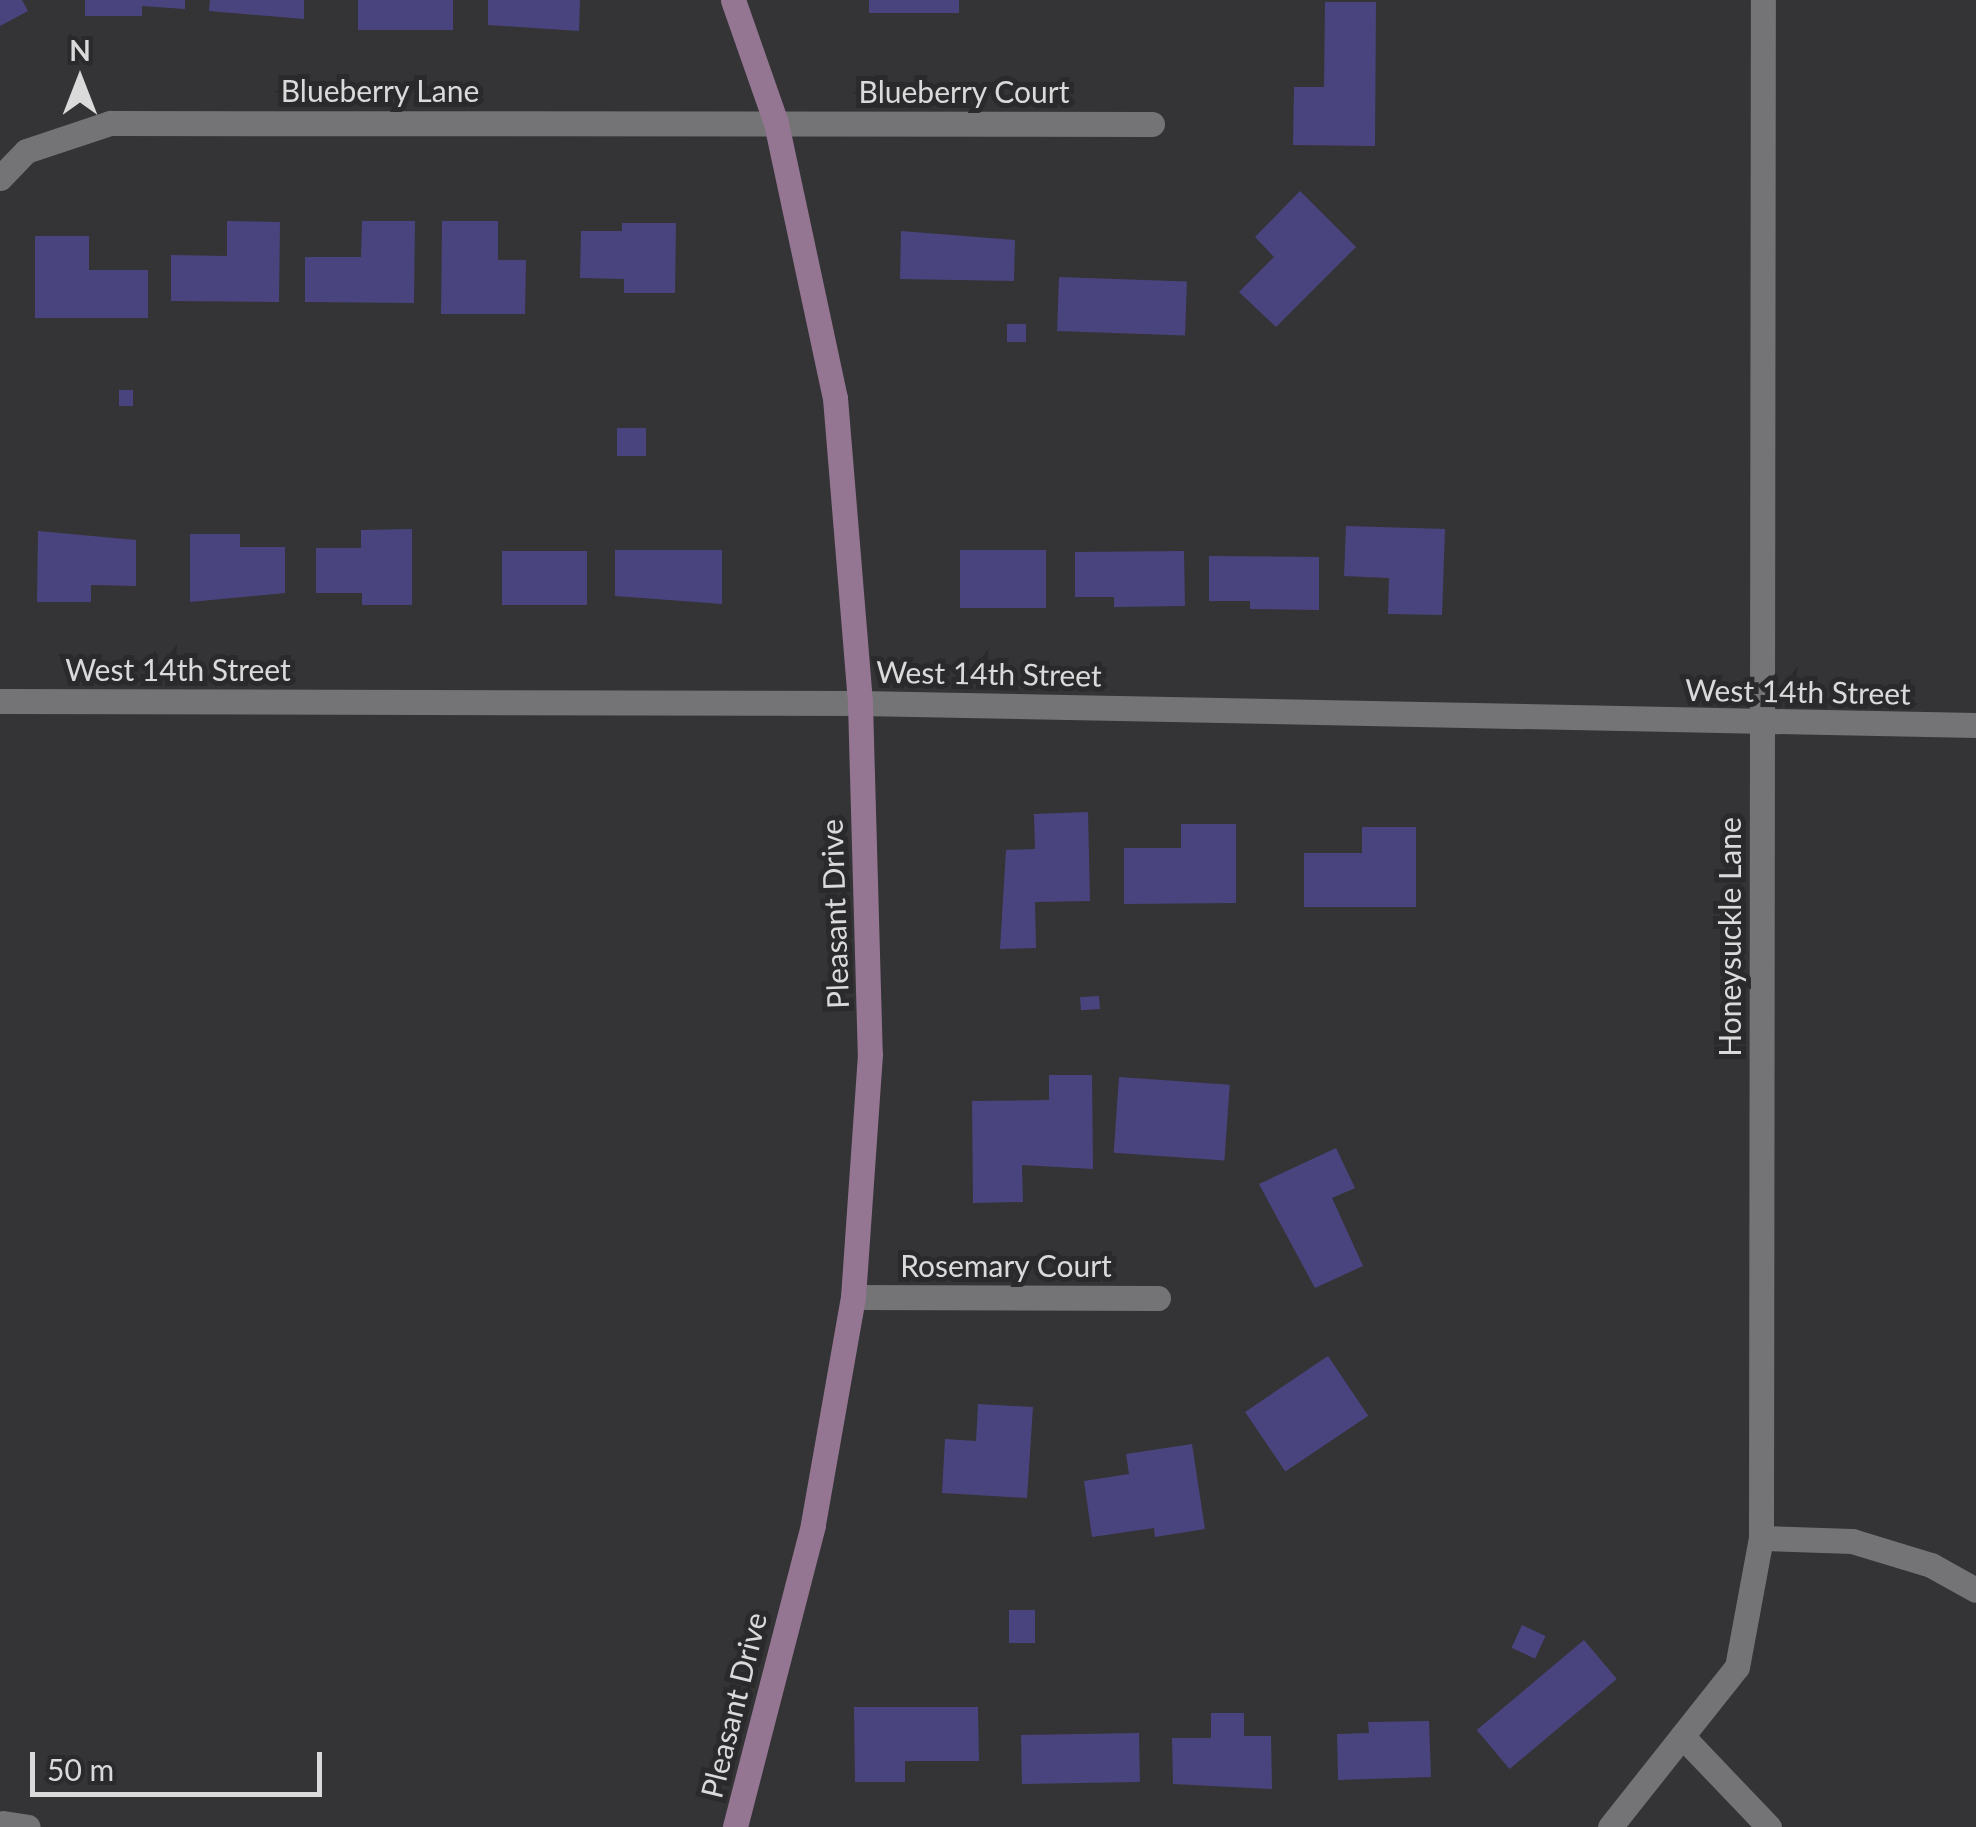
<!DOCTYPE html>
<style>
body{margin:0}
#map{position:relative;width:1976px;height:1827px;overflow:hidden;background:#343335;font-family:Lato,sans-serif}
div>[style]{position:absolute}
.building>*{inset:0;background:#4a447e;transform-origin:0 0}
.street>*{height:25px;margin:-12.5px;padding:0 12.5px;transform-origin:12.5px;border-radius:12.5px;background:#747375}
.secondary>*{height:25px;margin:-12.5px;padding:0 12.5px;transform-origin:12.5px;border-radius:12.5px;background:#947693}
span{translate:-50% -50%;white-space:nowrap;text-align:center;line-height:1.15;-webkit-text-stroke:10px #2a292b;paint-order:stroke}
.street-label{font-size:30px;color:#dbdadb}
.north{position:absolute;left:30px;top:30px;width:100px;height:100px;-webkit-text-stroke:8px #2a292b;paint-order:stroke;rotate:0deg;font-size:28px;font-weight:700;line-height:40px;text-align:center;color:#dbdadb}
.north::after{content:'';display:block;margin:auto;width:35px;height:45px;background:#dbdadb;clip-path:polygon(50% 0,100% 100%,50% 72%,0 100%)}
.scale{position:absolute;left:30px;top:1752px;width:292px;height:45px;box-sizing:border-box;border:5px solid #dbdadb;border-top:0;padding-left:12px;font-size:30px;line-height:35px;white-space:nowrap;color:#dbdadb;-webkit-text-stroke:8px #2a292b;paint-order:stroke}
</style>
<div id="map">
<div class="building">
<i style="clip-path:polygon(0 0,22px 0,28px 11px,0 26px)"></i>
<i style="clip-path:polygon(85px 0,185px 0,185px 9px,142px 6px,142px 16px,85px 16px)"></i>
<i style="clip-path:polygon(210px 0,304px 0,304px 19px,209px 11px)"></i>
<i style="left:358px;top:0;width:95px;height:30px"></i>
<i style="clip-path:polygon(488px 0,580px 0,579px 31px,488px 25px)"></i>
<i style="left:869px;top:0;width:90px;height:13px"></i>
<i style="clip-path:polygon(1325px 2px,1376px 2px,1375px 146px,1293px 145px,1294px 87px,1324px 87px)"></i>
<i style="clip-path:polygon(1300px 191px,1356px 247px,1276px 327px,1239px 292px,1274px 257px,1255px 237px)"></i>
<i style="clip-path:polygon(227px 221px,280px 222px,279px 302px,171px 301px,171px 255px,227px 256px)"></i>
<i style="clip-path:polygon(362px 221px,415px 221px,414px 303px,305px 302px,305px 257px,361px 257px)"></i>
<i style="clip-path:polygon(442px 221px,498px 221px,498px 260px,526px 260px,525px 314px,441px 314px)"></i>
<i style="clip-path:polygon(622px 223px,676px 223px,675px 293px,624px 293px,624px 279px,580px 278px,581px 231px,622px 231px)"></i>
<i style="clip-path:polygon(901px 231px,1015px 240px,1014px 281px,900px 279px)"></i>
<i style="clip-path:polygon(35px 236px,89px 236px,89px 270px,148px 270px,148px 318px,35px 318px)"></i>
<i style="left:1059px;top:277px;width:128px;height:54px;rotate:2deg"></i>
<i style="left:1007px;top:324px;width:19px;height:18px"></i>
<i style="left:119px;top:390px;width:14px;height:16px"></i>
<i style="left:617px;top:428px;width:29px;height:28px"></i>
<i style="clip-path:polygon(1346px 526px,1445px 529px,1442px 615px,1388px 614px,1389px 578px,1344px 576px)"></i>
<i style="clip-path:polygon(412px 529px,412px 605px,362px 605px,362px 593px,316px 593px,316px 548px,361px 548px,361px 530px)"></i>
<i style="clip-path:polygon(38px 531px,136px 540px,136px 586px,91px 585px,91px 602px,37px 602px)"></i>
<i style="clip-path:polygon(190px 534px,240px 534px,240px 547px,285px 547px,285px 593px,190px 602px)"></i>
<i style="clip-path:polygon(615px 550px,722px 550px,722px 604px,615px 596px)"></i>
<i style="left:1046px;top:550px;width:58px;height:86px;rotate:90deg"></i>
<i style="left:502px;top:551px;width:85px;height:54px"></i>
<i style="clip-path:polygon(1184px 551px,1185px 606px,1114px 607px,1114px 597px,1075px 597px,1075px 552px)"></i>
<i style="clip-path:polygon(1209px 556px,1319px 557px,1319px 610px,1250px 609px,1250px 601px,1209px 601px)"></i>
<i style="clip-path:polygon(1088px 812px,1090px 901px,1035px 902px,1036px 948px,1000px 949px,1006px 850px,1035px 849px,1034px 814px)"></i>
<i style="clip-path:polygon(1181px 824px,1236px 824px,1236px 903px,1124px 904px,1124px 848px,1181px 848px)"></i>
<i style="clip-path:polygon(1362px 827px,1416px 827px,1416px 907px,1304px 907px,1304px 853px,1362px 853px)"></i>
<i style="left:1099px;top:996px;width:13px;height:19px;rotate:86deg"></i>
<i style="clip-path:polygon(1049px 1075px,1092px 1075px,1093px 1169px,1022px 1165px,1023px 1202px,973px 1203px,972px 1101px,1049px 1100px)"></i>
<i style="left:1119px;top:1077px;width:111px;height:76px;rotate:4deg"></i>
<i style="clip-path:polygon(1336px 1148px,1355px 1188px,1332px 1198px,1363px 1266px,1315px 1288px,1259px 1184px)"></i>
<i style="left:1328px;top:1356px;width:72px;height:100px;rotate:56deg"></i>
<i style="clip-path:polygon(978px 1404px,1033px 1407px,1027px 1498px,942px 1493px,945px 1439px,976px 1441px)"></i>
<i style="clip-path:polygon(1192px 1444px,1205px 1529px,1155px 1537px,1154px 1528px,1092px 1537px,1084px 1481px,1129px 1474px,1126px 1454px)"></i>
<i style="left:1009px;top:1610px;width:26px;height:33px"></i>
<i style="left:1522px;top:1625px;width:26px;height:25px;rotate:25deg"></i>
<i style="left:1584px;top:1640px;width:51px;height:140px;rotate:50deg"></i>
<i style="clip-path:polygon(854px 1707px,978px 1707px,979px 1761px,905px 1761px,905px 1782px,855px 1782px)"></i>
<i style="clip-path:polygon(1211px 1713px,1244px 1713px,1244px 1736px,1271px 1736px,1272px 1789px,1173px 1784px,1172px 1738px,1211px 1738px)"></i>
<i style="clip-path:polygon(1429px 1721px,1431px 1777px,1338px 1780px,1337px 1734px,1369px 1733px,1368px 1722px)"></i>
<i style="left:1139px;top:1733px;width:49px;height:118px;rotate:89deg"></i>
</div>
<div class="street">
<i style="left:0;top:178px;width:37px;rotate:-46deg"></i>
<i style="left:26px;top:151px;width:89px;rotate:-18.4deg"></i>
<i style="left:110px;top:123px;width:1042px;rotate:0.05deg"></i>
<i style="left:0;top:701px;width:860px;rotate:0.13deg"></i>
<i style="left:860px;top:703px;width:1116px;rotate:1.13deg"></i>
<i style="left:853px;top:1297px;width:305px;rotate:0.2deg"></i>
<i style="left:1761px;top:1538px;width:91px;rotate:1.9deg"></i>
<i style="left:1852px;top:1541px;width:83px;rotate:16.9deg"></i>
<i style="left:1931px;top:1565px;width:51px;rotate:29.1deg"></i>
<i style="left:1682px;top:1736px;width:126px;rotate:46.3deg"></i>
<i style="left:3px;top:1823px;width:25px;rotate:9deg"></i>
<i style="left:1610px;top:1827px;width:204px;rotate:-51.6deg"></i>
<i style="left:1737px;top:1667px;width:131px;rotate:-79.5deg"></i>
<i style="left:1761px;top:1538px;width:1538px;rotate:-89.93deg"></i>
</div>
<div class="secondary">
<i style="left:733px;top:0;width:130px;rotate:70.7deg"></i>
<i style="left:776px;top:123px;width:281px;rotate:77.9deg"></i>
<i style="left:835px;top:398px;width:306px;rotate:85.3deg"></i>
<i style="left:860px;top:703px;width:351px;rotate:88.4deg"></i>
<i style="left:870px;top:1054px;width:244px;rotate:94deg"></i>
<i style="left:853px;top:1297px;width:231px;rotate:100deg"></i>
<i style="left:813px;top:1525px;width:312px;rotate:104.5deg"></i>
</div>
<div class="street-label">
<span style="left:380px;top:90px">Blueberry Lane</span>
<span style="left:964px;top:91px">Blueberry Court</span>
<span style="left:178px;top:669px">West 14th Street</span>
<span style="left:989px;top:673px;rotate:1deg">West 14th Street</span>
<span style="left:1798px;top:691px;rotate:1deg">West 14th Street</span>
<span style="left:834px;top:914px;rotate:-92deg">Pleasant Drive</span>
<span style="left:1729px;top:937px;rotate:-90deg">Honeysuckle Lane</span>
<span style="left:1006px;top:1265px">Rosemary Court</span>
<span style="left:733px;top:1705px;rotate:-76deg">Pleasant Drive</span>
</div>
<div class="north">N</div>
<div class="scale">50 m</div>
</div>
